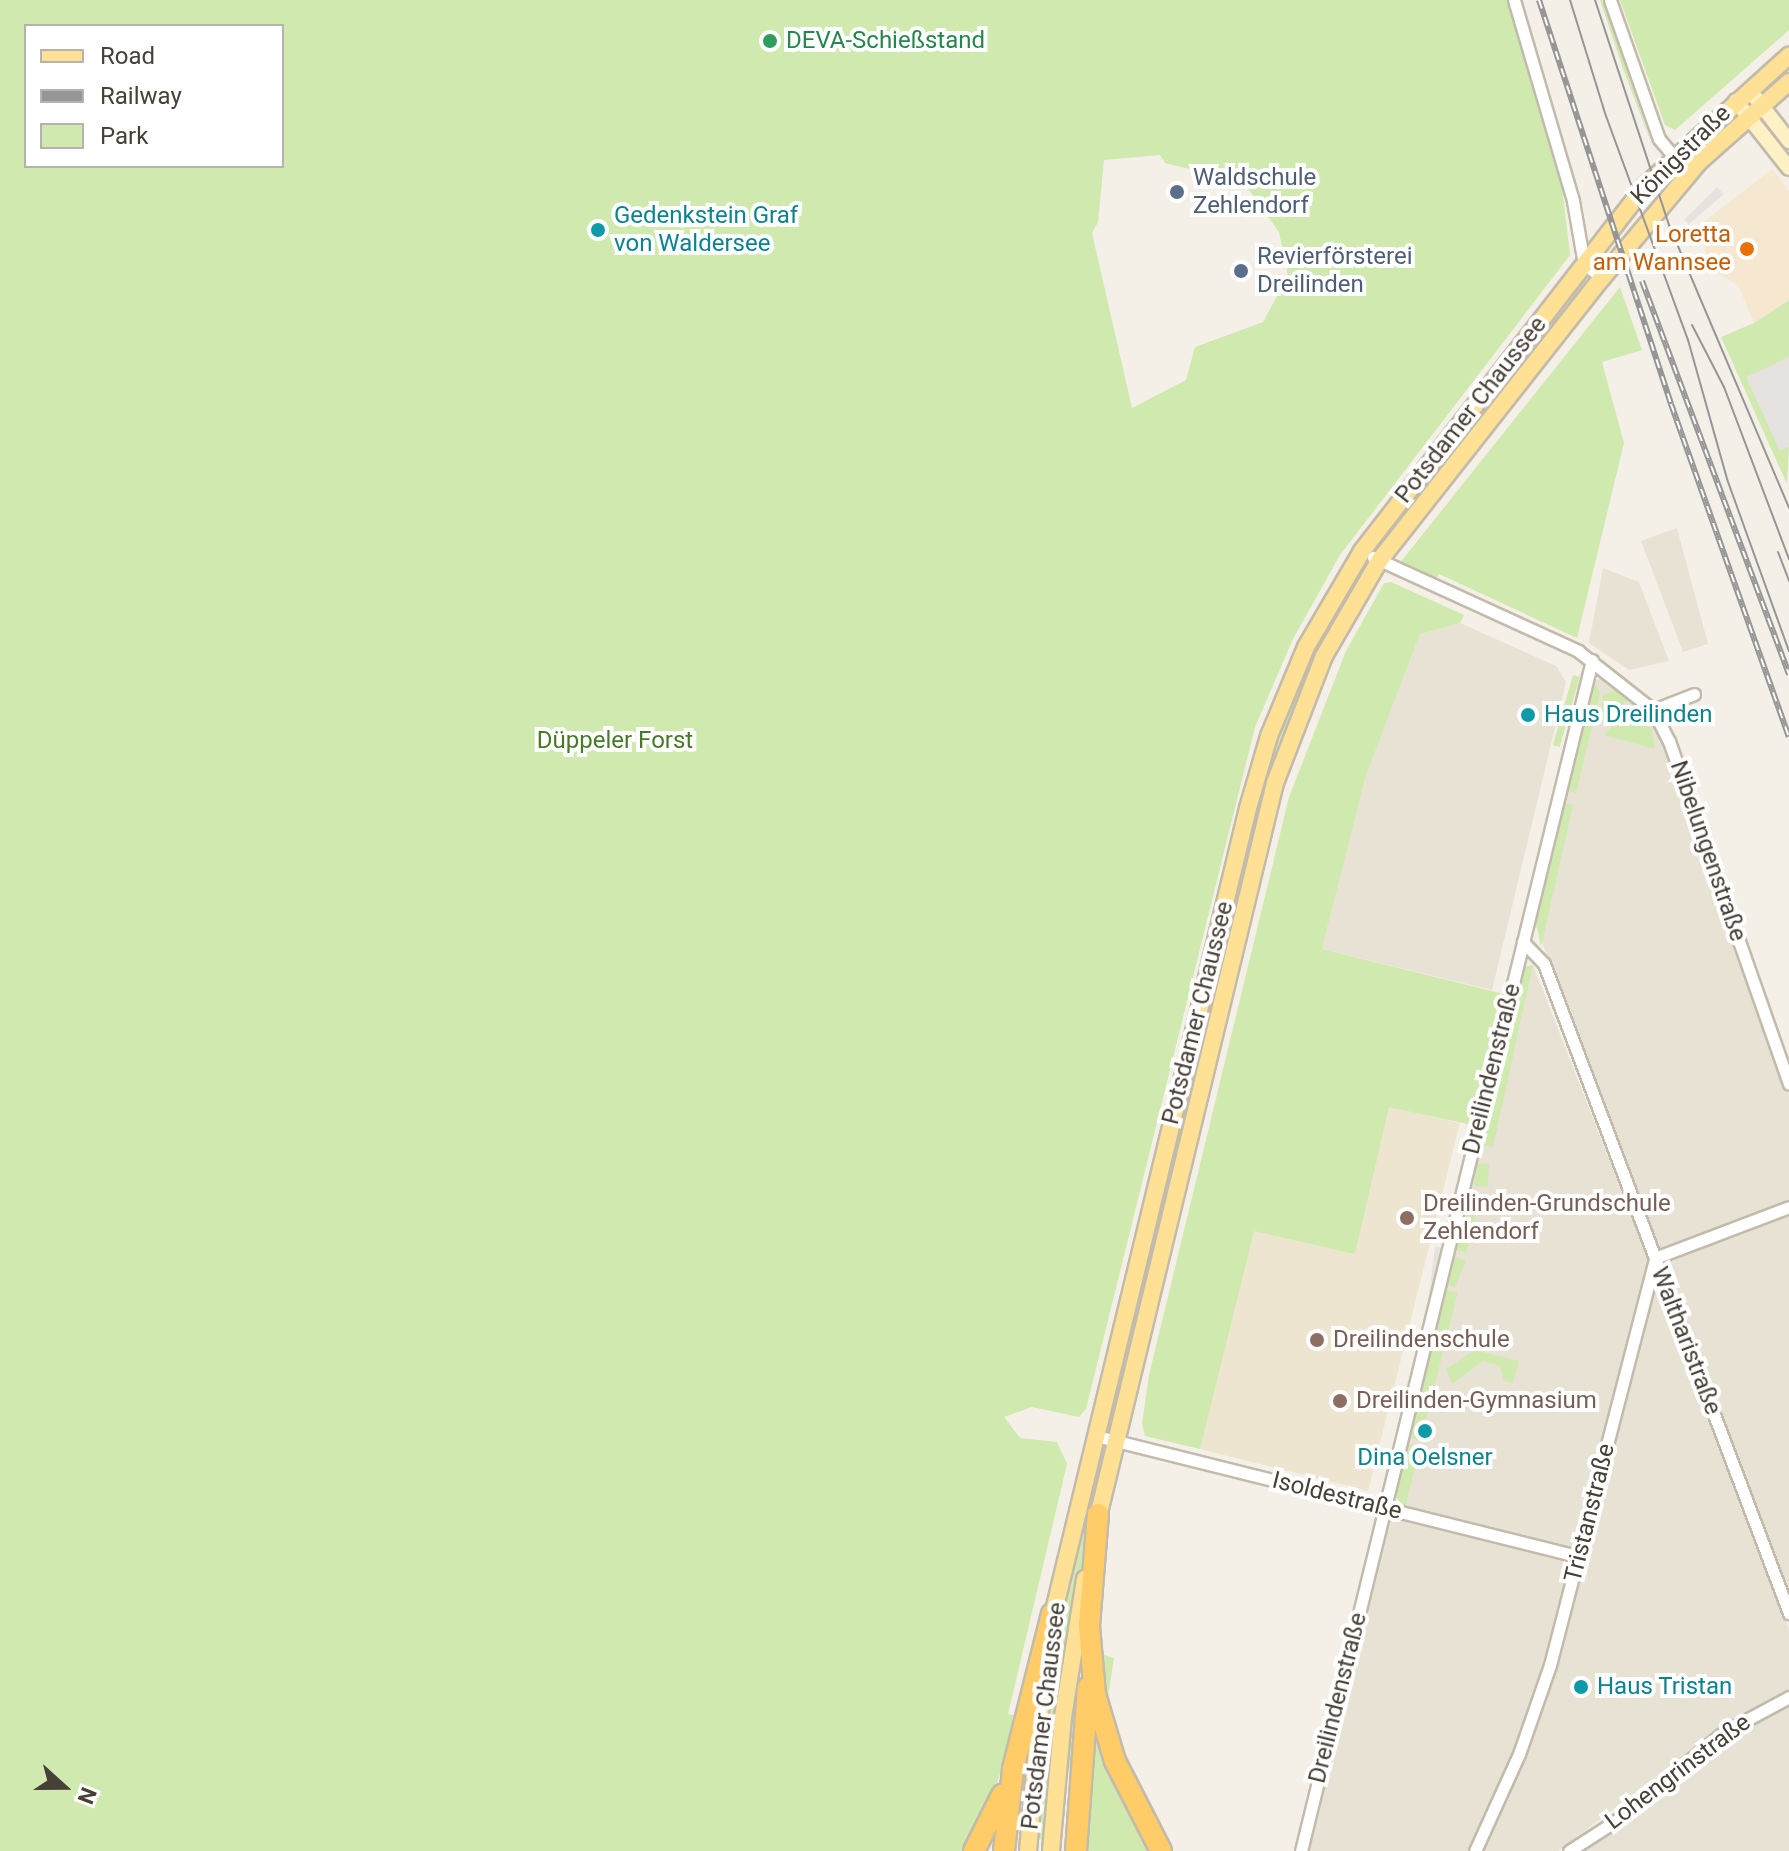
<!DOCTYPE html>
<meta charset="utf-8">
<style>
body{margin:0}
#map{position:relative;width:1789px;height:1851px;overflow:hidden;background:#f4f0e7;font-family:Roboto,sans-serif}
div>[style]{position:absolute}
.residential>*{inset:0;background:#e8e2d5}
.commercial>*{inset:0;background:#f6e7d1}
.education>*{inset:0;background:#ede5d0;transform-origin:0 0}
.green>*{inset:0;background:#cfe9af;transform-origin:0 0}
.parking>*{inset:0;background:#e5e2df;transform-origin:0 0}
.roads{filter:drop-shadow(2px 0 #c2bbac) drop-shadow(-2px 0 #c2bbac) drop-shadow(0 2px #c2bbac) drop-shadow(0 -2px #c2bbac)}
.minor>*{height:11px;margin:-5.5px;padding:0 5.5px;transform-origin:5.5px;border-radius:5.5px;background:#fff}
.secondary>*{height:14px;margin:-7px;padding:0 7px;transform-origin:7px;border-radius:7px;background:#fff1c6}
.primary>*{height:16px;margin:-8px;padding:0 8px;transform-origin:8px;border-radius:8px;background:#ffe195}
.motorway>*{height:20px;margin:-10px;padding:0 10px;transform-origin:10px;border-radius:10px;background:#ffcc67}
.tram>*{height:2px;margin:-1px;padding:0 1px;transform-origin:1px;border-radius:1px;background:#969696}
.rail>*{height:6px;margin-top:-3px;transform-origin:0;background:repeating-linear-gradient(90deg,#fff 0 9px,#969696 0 18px);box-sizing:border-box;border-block:2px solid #969696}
.dots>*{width:22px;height:22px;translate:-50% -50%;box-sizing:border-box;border:4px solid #fff;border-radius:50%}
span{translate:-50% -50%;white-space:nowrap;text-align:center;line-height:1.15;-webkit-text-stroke:8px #fff;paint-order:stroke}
.leisure-label{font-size:24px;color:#27864d}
.left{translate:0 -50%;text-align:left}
.street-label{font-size:24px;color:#474036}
.service-label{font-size:24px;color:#4e5e75}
.culture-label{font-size:24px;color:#0d838f}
.food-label{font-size:24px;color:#c56008}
.right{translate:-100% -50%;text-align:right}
.park-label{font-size:24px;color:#477a27}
.education-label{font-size:24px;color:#785e54}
.legend{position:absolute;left:24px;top:24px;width:260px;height:144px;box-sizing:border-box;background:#fff;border:2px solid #b5b3af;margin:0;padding:10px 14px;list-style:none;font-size:24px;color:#474036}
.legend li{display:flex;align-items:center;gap:16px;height:40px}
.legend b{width:40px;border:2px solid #b5b3af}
.north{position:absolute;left:24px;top:1747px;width:80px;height:80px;-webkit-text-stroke:6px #fff;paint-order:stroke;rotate:111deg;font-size:22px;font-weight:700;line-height:32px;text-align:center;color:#474036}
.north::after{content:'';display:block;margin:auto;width:28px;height:36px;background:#474036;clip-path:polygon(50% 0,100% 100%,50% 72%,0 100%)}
</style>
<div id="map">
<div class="residential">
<i style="clip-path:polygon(1677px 528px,1708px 644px,1683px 652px,1641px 541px)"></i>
<i style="clip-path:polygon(1603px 568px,1639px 582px,1669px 661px,1629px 670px,1589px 643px)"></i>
<i style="clip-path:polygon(1460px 623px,1556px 666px,1566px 682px,1492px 990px,1322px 949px,1366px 776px,1420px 634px)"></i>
<i style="clip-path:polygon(1605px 677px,1646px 715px,1670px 757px,1789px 1095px,1789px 1203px,1660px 1251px,1535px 924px,1588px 701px,1593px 681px)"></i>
<i style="clip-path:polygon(1533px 965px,1649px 1262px,1574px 1549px,1405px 1508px,1396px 1497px,1523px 967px)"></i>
<i style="clip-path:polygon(1789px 1213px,1789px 1597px,1663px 1263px)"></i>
<i style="clip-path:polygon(1654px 1282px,1789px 1629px,1789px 1690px,1717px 1731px,1558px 1851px,1481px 1851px,1514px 1780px,1549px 1682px)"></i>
<i style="clip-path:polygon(1396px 1516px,1571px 1560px,1541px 1683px,1471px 1851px,1307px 1851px,1390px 1520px)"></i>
<i style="clip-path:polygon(1789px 1703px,1789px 1851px,1580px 1851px,1726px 1738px)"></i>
</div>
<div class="commercial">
<i style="clip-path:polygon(1772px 169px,1789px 191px,1789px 300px,1754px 323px,1738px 285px,1714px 271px,1696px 228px)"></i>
</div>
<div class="education">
<i style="left:1290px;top:1081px;width:175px;height:379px;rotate:14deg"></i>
</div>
<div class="green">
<i style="clip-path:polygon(evenodd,0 0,1520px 0,1583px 214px,1563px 195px,1570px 255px,1340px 555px,1293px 639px,1255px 727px,1086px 1409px,1079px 1417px,1032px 1407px,1004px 1417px,1020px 1438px,1057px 1442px,1067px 1464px,1008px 1714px,1018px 1716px,989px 1809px,965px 1851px,0 1851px,0 0,26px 26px,282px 26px,282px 166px,26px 166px,26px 26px,0 0,1160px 155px,1165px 163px,1237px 181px,1249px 190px,1279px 232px,1288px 276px,1263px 322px,1195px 347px,1186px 380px,1132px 408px,1092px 233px,1098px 222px,1104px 160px,1160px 155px)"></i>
<i style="clip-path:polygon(1600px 0,1603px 0,1653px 148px,1622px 66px)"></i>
<i style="clip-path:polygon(1620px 0,1789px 0,1789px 30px,1675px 130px,1665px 125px)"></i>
<i style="clip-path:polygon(1581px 276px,1591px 285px,1379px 553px,1371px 547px)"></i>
<i style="clip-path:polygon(1620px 287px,1642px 350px,1602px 362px,1624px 443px,1577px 638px,1439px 574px,1435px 581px,1399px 564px)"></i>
<i style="clip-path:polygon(1789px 300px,1789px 357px,1747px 378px,1780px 450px,1789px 446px,1787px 484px,1721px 337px,1754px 323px)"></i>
<i style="clip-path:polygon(1357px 569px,1365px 574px,1309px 675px,1282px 745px,1115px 1420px,1106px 1418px,1258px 791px,1297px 679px)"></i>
<i style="clip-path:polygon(1391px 582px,1464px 615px,1460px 623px,1420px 634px,1366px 776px,1322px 949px,1504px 994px,1472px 1125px,1389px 1107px,1355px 1254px,1254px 1231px,1200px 1449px,1145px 1436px,1142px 1424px,1149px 1375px,1289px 797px,1346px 651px,1384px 583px)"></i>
<i style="left:1573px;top:675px;width:7px;height:73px;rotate:16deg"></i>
<i style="clip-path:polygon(1593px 681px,1600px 693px,1576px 793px,1566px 791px)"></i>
<i style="clip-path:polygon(1615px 690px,1627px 701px,1600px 724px,1603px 695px)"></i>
<i style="clip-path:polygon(1631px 706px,1652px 730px,1655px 749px,1604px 735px)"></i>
<i style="clip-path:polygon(1563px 802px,1573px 805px,1541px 947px,1535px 915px)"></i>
<i style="clip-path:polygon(1533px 965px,1493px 1147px,1481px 1144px,1523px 967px)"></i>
<i style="left:1476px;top:1163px;width:13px;height:23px;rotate:4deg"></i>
<i style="left:1469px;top:1192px;width:12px;height:59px;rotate:14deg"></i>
<i style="left:1454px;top:1256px;width:13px;height:29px;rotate:23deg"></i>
<i style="left:1446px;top:1290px;width:12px;height:152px;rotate:14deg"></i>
<i style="clip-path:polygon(1475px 1350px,1519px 1361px,1513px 1383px,1504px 1381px,1500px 1366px,1483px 1361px,1452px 1384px,1446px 1369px)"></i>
<i style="clip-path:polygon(1408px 1444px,1420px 1447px,1405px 1508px,1396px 1497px)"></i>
<i style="clip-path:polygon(1096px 1460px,1105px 1463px,1077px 1588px,1047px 1840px,1034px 1839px,1056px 1634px)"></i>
<i style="clip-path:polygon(1101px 1567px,1098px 1653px,1114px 1658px,1108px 1697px,1101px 1699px,1094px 1653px)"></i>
<i style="clip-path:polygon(1080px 1654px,1074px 1769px,1065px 1769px,1069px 1723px)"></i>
<i style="clip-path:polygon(1094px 1733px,1136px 1820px,1152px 1851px,1085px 1851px)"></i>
</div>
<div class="parking">
<i style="clip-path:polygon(1717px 187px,1724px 194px,1689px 224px,1684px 220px)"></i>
<i style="clip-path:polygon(1789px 357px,1789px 446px,1780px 451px,1746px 377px)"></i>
<i style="left:1435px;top:1247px;width:8px;height:47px;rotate:7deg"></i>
</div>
<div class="roads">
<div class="minor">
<i style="left:1514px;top:0;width:209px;rotate:73.6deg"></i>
<i style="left:1573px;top:201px;width:64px;rotate:80.1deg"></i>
<i style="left:1584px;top:264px;width:23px;rotate:38deg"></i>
<i style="left:1610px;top:0;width:147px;rotate:70.6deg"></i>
<i style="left:1659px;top:139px;width:45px;rotate:49.5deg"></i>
<i style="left:1373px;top:557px;width:226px;rotate:24.6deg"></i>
<i style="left:1578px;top:651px;width:95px;rotate:38.2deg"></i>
<i style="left:1653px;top:710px;width:35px;rotate:63deg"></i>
<i style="left:1669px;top:741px;width:363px;rotate:70.7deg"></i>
<i style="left:1653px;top:710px;width:44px;rotate:-21.3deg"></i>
<i style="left:1523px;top:942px;width:30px;rotate:46deg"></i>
<i style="left:1544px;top:964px;width:694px;rotate:69.32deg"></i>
<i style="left:1096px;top:1436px;width:498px;rotate:14deg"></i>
<i style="left:1301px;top:1851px;width:1226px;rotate:-76.27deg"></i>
<i style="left:1475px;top:1851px;width:107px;rotate:-65.6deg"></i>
<i style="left:1519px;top:1754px;width:94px;rotate:-70.8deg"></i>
<i style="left:1550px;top:1665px;width:420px;rotate:-75.5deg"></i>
<i style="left:1655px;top:1258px;width:143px;rotate:-20.8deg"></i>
<i style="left:1569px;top:1851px;width:57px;rotate:-32.9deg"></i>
<i style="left:1617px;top:1820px;width:139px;rotate:-39.4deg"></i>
<i style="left:1724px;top:1732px;width:74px;rotate:-28.3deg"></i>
</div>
<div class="secondary">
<i style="left:1755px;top:97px;width:56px;rotate:52.3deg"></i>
<i style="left:1736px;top:101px;width:85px;rotate:51.7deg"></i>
</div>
<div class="primary">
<i style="left:1096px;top:1525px;width:763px;rotate:-76.44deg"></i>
<i style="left:1275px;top:783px;width:136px;rotate:-68.9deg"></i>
<i style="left:1324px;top:656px;width:110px;rotate:-59.9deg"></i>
<i style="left:1379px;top:561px;width:360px;rotate:-51.8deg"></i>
<i style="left:1602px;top:278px;width:153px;rotate:-50.1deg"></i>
<i style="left:1700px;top:161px;width:119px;rotate:-41.6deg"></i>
<i style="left:1051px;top:1623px;width:838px;rotate:-76.41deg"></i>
<i style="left:1248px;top:808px;width:75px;rotate:-73.7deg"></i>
<i style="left:1269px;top:736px;width:96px;rotate:-67.4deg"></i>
<i style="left:1306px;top:647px;width:111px;rotate:-59.7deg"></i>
<i style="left:1362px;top:551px;width:463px;rotate:-52.2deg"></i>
<i style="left:1646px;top:185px;width:193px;rotate:-42.1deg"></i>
<i style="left:1028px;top:1851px;width:171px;rotate:-85deg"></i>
<i style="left:1051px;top:1851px;width:135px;rotate:-84.9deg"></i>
<i style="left:1063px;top:1717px;width:140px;rotate:-80.9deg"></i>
</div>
<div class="motorway">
<i style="left:1098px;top:1514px;width:112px;rotate:94.6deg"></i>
<i style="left:1089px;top:1626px;width:68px;rotate:85deg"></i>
<i style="left:1095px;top:1694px;width:70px;rotate:73.4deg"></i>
<i style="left:1115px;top:1761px;width:101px;rotate:62.9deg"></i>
<i style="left:974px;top:1851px;width:63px;rotate:-63.4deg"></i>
<i style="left:1004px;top:1851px;width:82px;rotate:-83.7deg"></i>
<i style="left:1013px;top:1769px;width:160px;rotate:-75.9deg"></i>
<i style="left:1076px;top:1851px;width:164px;rotate:-85.8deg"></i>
</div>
</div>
<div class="tram">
<i style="left:1570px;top:0;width:121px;rotate:72.8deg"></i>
<i style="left:1606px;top:116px;width:239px;rotate:69.9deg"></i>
<i style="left:1688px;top:340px;width:144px;rotate:74.3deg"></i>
<i style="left:1727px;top:479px;width:183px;rotate:70.2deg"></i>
<i style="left:1595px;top:0;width:237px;rotate:71.8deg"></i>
<i style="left:1669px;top:225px;width:307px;rotate:67deg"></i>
<i style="left:1692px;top:325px;width:70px;rotate:62.7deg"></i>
<i style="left:1724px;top:387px;width:184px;rotate:69.3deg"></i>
<i style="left:1778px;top:552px;width:31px;rotate:69deg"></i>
</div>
<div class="rail">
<i style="left:1539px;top:0;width:425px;rotate:71.9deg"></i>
<i style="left:1671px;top:404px;width:353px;rotate:70.5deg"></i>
<i style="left:1642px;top:281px;width:420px;rotate:69.5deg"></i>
</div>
<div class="dots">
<i style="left:770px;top:41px;background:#2e9e5b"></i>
<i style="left:1177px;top:192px;background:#5c6f8a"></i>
<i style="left:598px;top:230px;background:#0f9aa8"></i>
<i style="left:1747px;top:249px;background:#e8710a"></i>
<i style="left:1241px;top:271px;background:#5c6f8a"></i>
<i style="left:1528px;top:715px;background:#0f9aa8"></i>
<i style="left:1407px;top:1218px;background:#8d6e63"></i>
<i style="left:1317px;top:1340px;background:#8d6e63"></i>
<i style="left:1340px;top:1401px;background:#8d6e63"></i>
<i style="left:1425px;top:1431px;background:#0f9aa8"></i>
<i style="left:1581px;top:1687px;background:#0f9aa8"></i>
</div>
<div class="leisure-label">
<span class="left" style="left:786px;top:41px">DEVA-Schießstand</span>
</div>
<div class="street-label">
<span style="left:1681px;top:155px;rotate:-45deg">Königstraße</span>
<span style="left:1471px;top:410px;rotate:-52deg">Potsdamer Chaussee</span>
<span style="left:1708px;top:851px;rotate:71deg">Nibelungenstraße</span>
<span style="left:1198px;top:1013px;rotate:-76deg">Potsdamer Chaussee</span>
<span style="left:1492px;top:1069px;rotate:-76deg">Dreilindenstraße</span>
<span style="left:1686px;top:1341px;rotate:69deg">Waltharistraße</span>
<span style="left:1337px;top:1496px;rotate:14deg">Isoldestraße</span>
<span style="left:1590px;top:1513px;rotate:-76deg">Tristanstraße</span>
<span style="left:1338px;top:1698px;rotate:-76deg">Dreilindenstraße</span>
<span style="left:1044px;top:1716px;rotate:-83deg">Potsdamer Chaussee</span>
<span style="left:1678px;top:1772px;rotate:-37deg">Lohengrinstraße</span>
</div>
<div class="service-label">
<span class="left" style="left:1193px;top:192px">Waldschule<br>Zehlendorf</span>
<span class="left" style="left:1257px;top:271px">Revierförsterei<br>Dreilinden</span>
</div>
<div class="culture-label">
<span class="left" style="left:614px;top:230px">Gedenkstein Graf<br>von Waldersee</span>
<span class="left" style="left:1544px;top:715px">Haus Dreilinden</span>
<span style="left:1425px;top:1458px">Dina Oelsner</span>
<span class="left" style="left:1597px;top:1687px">Haus Tristan</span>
</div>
<div class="food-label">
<span class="right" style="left:1731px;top:249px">Loretta<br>am Wannsee</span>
</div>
<div class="park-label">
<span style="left:615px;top:741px">Düppeler Forst</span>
</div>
<div class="education-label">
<span class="left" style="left:1423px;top:1218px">Dreilinden-Grundschule<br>Zehlendorf</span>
<span class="left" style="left:1333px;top:1340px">Dreilindenschule</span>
<span class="left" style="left:1356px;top:1401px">Dreilinden-Gymnasium</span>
</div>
<ul class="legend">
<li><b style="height:10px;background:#ffe195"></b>Road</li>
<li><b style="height:10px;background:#969696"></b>Railway</li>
<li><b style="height:22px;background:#cfe9af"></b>Park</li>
</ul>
<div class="north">N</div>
</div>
